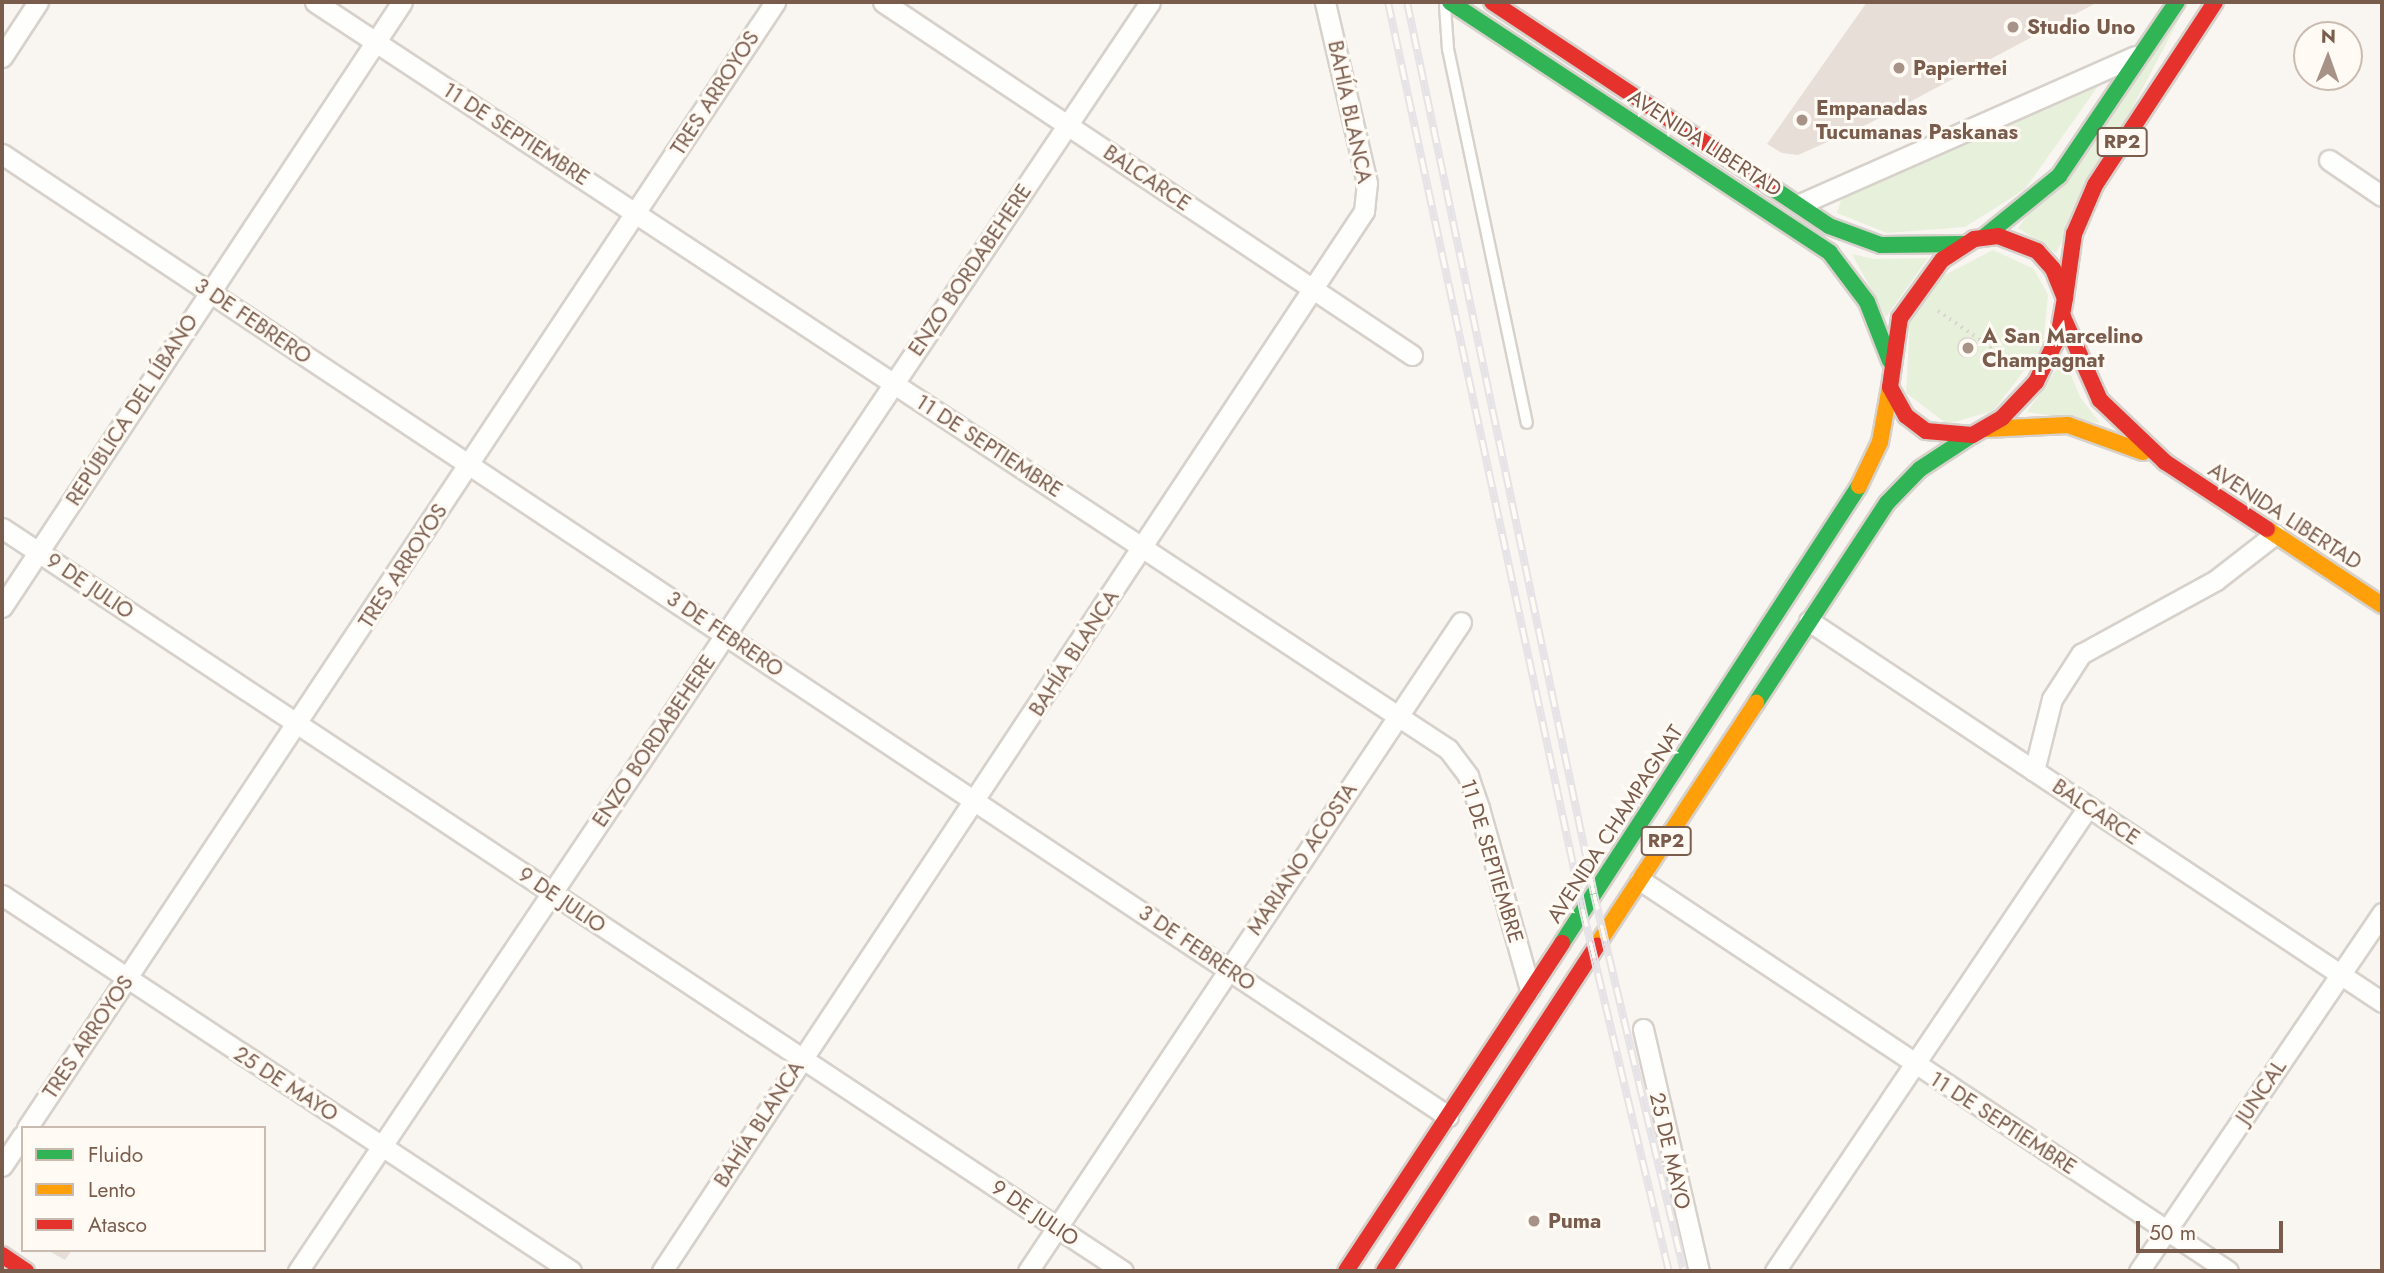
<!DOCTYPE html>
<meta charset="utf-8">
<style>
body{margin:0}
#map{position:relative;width:2384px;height:1273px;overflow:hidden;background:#f9f5f0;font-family:Jost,sans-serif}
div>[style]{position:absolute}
.green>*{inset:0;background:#e7f0db}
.building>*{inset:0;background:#e6ded7}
.path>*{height:3.5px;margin-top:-1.75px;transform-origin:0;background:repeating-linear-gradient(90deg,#dcd5d0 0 2px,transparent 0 7px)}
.path>.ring{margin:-1.75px;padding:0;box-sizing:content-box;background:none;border:3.5px solid #dcd5d0;border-radius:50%}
.roads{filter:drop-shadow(2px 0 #d7d1cb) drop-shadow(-2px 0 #d7d1cb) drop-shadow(0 2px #d7d1cb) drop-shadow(0 -2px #d7d1cb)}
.lane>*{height:10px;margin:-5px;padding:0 5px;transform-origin:5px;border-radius:5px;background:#fefefd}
.street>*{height:19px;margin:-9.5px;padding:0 9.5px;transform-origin:9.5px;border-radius:9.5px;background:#fefefd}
.fast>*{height:16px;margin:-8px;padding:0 8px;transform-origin:8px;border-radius:8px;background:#30b455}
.slow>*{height:16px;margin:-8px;padding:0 8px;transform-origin:8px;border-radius:8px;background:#ff9f0a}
.jam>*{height:16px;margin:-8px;padding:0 8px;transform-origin:8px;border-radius:8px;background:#e5322d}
.rail>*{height:8px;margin-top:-4px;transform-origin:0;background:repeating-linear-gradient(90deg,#fffaf3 0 16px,#e6e3e7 0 32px);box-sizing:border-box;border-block:2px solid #e6e3e7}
.dots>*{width:19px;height:19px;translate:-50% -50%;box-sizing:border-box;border:4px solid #fffaf3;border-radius:50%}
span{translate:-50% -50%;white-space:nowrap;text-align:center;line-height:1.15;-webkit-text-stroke:6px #fffaf3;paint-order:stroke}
.shield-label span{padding:2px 5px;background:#fffaf3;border:2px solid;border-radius:5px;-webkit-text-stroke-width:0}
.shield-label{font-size:19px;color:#7a5c4d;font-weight:700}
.poi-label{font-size:21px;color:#7a5c4d;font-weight:700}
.left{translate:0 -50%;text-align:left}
.street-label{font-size:21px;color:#7a5c4d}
.frame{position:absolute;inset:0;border:4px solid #7a5c4d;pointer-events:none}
.legend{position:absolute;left:21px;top:1126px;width:245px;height:126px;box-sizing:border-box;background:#fffaf3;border:2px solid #cabbb1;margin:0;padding:9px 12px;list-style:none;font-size:21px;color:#7a5c4d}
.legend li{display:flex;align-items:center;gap:14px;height:35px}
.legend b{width:35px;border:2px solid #cabbb1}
.north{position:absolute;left:2293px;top:21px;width:70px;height:70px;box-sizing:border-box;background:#fffaf3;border:2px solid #cabbb1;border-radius:50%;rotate:1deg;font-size:19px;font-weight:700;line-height:28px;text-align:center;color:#7a5c4d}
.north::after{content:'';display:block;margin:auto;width:24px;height:32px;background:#a69286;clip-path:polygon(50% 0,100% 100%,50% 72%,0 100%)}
.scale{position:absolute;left:2136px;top:1221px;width:147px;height:32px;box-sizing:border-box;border:4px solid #7a5c4d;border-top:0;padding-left:9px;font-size:21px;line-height:24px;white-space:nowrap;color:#7a5c4d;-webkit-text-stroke:5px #fffaf3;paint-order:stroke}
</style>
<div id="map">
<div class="green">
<i style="clip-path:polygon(2188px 2px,2056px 253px,2018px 228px)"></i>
<i style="clip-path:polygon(2101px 82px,2025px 189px,1965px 227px,1887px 233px,1837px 213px,1842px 197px)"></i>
<i style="clip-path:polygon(1993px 250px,2034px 269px,2048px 295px,2043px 346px,1993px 411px,1947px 424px,1906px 393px,1910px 321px,1939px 278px)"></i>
<i style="clip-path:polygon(1852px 254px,1874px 259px,1928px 258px,1886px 317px)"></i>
<i style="clip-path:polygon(2064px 358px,2080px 397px,2100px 423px,2027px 412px)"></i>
</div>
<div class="building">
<i style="clip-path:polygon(1867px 2px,2098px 2px,1868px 124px,1798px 155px,1782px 153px,1767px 144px)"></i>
<i style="clip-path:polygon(47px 1250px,72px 1250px,65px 1260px)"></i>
</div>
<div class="path">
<i style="left:1938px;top:311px;width:94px;rotate:34.2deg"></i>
<i class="ring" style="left:1959px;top:339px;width:14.5px;height:14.5px"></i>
</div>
<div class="roads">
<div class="lane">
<i style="left:1445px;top:6px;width:43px;rotate:86deg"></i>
<i style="left:1448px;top:49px;width:382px;rotate:78.1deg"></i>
</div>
<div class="street">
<i style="left:315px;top:2px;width:1357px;rotate:33.4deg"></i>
<i style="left:1448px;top:749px;width:34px;rotate:53deg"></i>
<i style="left:1468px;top:776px;width:34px;rotate:71deg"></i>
<i style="left:1479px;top:808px;width:188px;rotate:74.3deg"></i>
<i style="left:883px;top:2px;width:636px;rotate:33.72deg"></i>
<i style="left:2px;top:57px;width:66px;rotate:-56.8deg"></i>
<i style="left:2px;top:154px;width:1737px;rotate:33.64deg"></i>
<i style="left:2329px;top:160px;width:64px;rotate:34.2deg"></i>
<i style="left:1800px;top:204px;width:366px;rotate:-23.8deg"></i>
<i style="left:2px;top:528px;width:1345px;rotate:33.54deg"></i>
<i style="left:2px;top:607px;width:725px;rotate:-56.53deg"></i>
<i style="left:1809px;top:621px;width:688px;rotate:33.62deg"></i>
<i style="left:2034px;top:771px;width:74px;rotate:-76deg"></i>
<i style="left:2052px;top:699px;width:54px;rotate:-57.2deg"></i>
<i style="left:2081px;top:654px;width:154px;rotate:-28.7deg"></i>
<i style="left:2216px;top:580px;width:75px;rotate:-37.9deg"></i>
<i style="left:1640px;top:880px;width:706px;rotate:33.62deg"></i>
<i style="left:2px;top:895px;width:682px;rotate:33.46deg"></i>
<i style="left:1643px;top:1029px;width:248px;rotate:77deg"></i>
<i style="left:27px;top:1128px;width:1352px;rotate:-56.4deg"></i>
<i style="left:2px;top:1166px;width:37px;rotate:-56deg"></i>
<i style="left:298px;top:1271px;width:1528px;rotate:-56.12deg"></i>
<i style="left:662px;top:1271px;width:1271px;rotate:-56.48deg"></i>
<i style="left:1364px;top:211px;width:28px;rotate:-84deg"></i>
<i style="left:1367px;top:183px;width:186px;rotate:-103.1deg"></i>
<i style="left:1028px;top:1271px;width:780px;rotate:-56.29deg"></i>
<i style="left:1775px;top:1271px;width:560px;rotate:-56deg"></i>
<i style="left:2139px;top:1271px;width:433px;rotate:-55.8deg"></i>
</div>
<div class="fast">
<i style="left:1450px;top:2px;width:455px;rotate:33.4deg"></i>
<i style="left:1830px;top:253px;width:61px;rotate:52.9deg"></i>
<i style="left:1867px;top:302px;width:63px;rotate:68.7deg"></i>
<i style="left:1768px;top:185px;width:73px;rotate:33.9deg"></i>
<i style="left:1829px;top:226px;width:55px;rotate:20.1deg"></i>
<i style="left:1881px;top:245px;width:83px;rotate:-0.7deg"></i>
<i style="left:1984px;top:237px;width:97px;rotate:-39.1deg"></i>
<i style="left:2059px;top:176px;width:210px;rotate:-55.9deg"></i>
<i style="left:1756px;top:703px;width:239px;rotate:-56.8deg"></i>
<i style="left:1887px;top:503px;width:47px;rotate:-45.9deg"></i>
<i style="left:1920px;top:469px;width:62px;rotate:-33.2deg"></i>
<i style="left:1562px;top:943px;width:545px;rotate:-56.98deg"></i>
</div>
<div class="slow">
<i style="left:1986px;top:429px;width:82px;rotate:-2.8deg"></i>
<i style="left:2068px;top:425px;width:80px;rotate:19.8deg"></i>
<i style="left:1859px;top:486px;width:49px;rotate:-64.5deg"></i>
<i style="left:1880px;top:442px;width:56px;rotate:-79.7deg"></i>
<i style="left:2267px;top:529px;width:138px;rotate:33.5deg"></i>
<i style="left:1597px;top:945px;width:290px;rotate:-56.7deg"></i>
</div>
<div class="jam">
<i style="left:1492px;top:2px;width:331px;rotate:33.5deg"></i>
<i style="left:1998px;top:236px;width:42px;rotate:21deg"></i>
<i style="left:2037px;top:251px;width:24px;rotate:48deg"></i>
<i style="left:2053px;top:269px;width:31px;rotate:68deg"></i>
<i style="left:2065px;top:298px;width:40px;rotate:100deg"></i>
<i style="left:2058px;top:337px;width:50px;rotate:116.1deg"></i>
<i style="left:2036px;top:382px;width:50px;rotate:133.4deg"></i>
<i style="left:2002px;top:418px;width:34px;rotate:150deg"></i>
<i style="left:1972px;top:435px;width:46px;rotate:-175deg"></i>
<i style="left:1926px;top:431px;width:25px;rotate:-143deg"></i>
<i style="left:1906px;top:416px;width:33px;rotate:-119deg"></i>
<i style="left:1890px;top:387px;width:70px;rotate:-81.8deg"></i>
<i style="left:1900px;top:318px;width:72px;rotate:-54.1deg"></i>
<i style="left:1942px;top:260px;width:38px;rotate:-33deg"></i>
<i style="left:1974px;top:239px;width:24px;rotate:-7deg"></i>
<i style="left:2065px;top:298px;width:65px;rotate:-82deg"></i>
<i style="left:2074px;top:234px;width:53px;rotate:-66.8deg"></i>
<i style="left:2095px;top:185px;width:219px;rotate:-56.7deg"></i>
<i style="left:2063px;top:317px;width:91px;rotate:66deg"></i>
<i style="left:2100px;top:400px;width:90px;rotate:43.6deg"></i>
<i style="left:2165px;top:462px;width:122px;rotate:33.3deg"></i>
<i style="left:2px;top:1255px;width:29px;rotate:34deg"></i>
<i style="left:1346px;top:1271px;width:393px;rotate:-56.6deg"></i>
<i style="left:1384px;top:1271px;width:389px;rotate:-56.8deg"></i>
</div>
</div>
<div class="rail">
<i style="left:1388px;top:2px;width:930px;rotate:77.89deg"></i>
<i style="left:1583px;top:911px;width:370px;rotate:76.6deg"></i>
<i style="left:1407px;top:2px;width:911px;rotate:78.16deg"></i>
<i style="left:1594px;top:894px;width:388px;rotate:76.6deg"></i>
</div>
<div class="dots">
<i style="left:2013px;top:27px;background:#a69286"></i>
<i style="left:1899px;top:68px;background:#a69286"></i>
<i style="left:1802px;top:120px;background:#a69286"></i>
<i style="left:1968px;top:348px;background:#a69286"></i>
<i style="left:1534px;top:1221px;background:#a69286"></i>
</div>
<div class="shield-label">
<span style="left:2122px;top:142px">RP2</span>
<span style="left:1666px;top:841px">RP2</span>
</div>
<div class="poi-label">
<span class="left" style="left:2027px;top:27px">Studio Uno</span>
<span class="left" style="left:1913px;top:68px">Papierttei</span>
<span class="left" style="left:1816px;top:120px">Empanadas<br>Tucumanas Paskanas</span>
<span class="left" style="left:1982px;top:348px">A San Marcelino<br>Champagnat</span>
<span class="left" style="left:1548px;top:1221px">Puma</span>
</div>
<div class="street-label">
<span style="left:715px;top:93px;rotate:-57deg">TRES ARROYOS</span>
<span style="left:1350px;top:112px;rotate:78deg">BAHÍA BLANCA</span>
<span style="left:516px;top:134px;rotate:33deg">11 DE SEPTIEMBRE</span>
<span style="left:1705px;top:143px;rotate:33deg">AVENIDA LIBERTAD</span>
<span style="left:1147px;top:178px;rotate:34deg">BALCARCE</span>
<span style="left:970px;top:270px;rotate:-56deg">ENZO BORDABEHERE</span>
<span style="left:253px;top:321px;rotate:34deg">3 DE FEBRERO</span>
<span style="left:132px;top:410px;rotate:-57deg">REPÚBLICA DEL LÍBANO</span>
<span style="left:989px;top:446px;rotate:33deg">11 DE SEPTIEMBRE</span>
<span style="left:2285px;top:516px;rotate:33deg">AVENIDA LIBERTAD</span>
<span style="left:403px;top:566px;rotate:-57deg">TRES ARROYOS</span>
<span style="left:90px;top:586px;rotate:34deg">9 DE JULIO</span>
<span style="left:725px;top:634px;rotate:34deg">3 DE FEBRERO</span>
<span style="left:1074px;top:653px;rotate:-57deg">BAHÍA BLANCA</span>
<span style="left:654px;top:741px;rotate:-56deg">ENZO BORDABEHERE</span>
<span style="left:2096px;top:812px;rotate:34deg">BALCARCE</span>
<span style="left:1615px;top:824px;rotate:-57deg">AVENIDA CHAMPAGNAT</span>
<span style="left:1302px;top:859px;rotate:-56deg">MARIANO ACOSTA</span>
<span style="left:1492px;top:861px;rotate:73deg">11 DE SEPTIEMBRE</span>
<span style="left:562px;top:900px;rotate:34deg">9 DE JULIO</span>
<span style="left:1197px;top:948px;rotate:34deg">3 DE FEBRERO</span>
<span style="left:88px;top:1037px;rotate:-56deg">TRES ARROYOS</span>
<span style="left:286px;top:1084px;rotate:33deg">25 DE MAYO</span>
<span style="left:2261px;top:1092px;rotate:-56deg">JUNCAL</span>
<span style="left:2003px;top:1123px;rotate:33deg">11 DE SEPTIEMBRE</span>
<span style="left:759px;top:1124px;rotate:-57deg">BAHÍA BLANCA</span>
<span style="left:1670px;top:1151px;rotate:77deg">25 DE MAYO</span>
<span style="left:1035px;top:1213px;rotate:34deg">9 DE JULIO</span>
</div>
<div class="frame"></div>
<ul class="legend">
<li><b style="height:9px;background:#30b455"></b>Fluido</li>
<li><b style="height:9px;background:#ff9f0a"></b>Lento</li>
<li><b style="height:9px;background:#e5322d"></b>Atasco</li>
</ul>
<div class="north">N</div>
<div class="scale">50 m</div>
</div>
